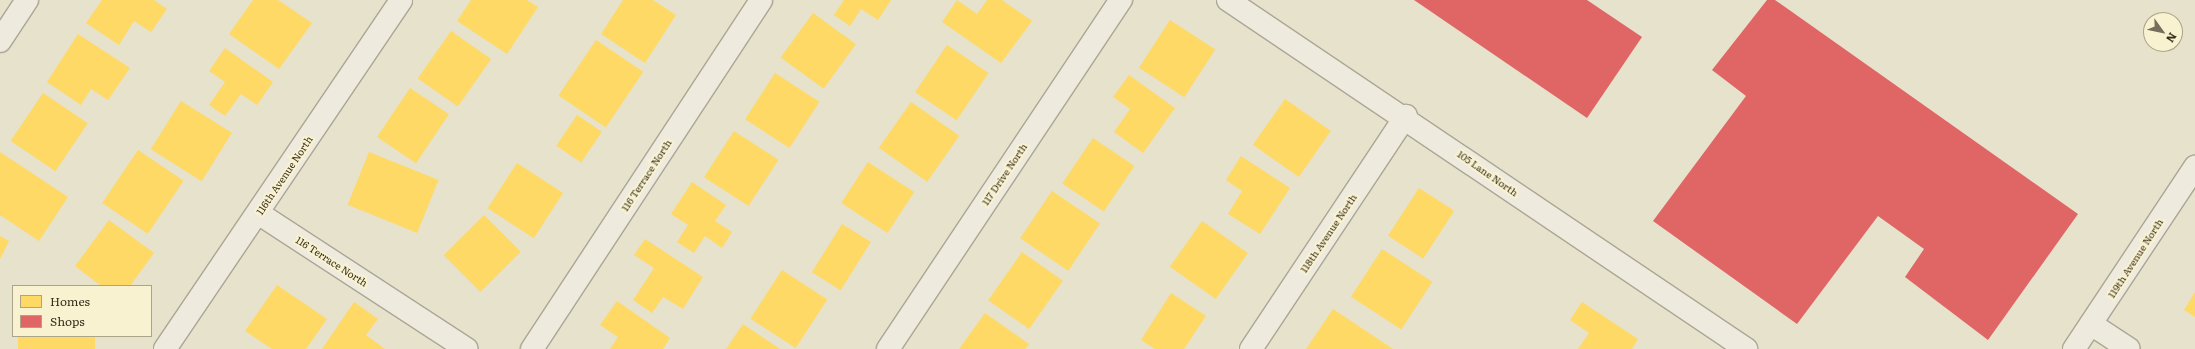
<!DOCTYPE html>
<style>
body{margin:0}
#map{position:relative;width:2195px;height:349px;overflow:hidden;background:#e6e2cc;font-family:Literata,serif}
div>[style]{position:absolute}
.homes>*{inset:0;background:#ffd966;transform-origin:0 0}
.shops>*{inset:0;background:#e06666}
.roads{filter:drop-shadow(1px 0 #aba695) drop-shadow(-1px 0 #aba695) drop-shadow(0 1px #aba695) drop-shadow(0 -1px #aba695)}
.minor>*{height:22px;margin:-11px;padding:0 11px;transform-origin:11px;border-radius:11px;background:#eeebde}
span{translate:-50% -50%;white-space:nowrap;text-align:center;line-height:1.15;-webkit-text-stroke:4px #f8f2d1;paint-order:stroke}
.street-label{font-size:10px;color:#3a2f1d}
.legend{position:absolute;left:12px;top:285px;width:140px;height:52px;box-sizing:border-box;background:#f8f2d1;border:1px solid #aca489;margin:0;padding:5px 7px;list-style:none;font-size:12px;color:#3a2f1d}
.legend li{display:flex;align-items:center;gap:8px;height:20px}
.legend b{width:20px;border:1px solid #aca489}
.north{position:absolute;left:2143px;top:12px;width:40px;height:40px;box-sizing:border-box;background:#f8f2d1;border:1px solid #aca489;border-radius:50%;rotate:123deg;font-size:11px;font-weight:700;line-height:16px;text-align:center;color:#3a2f1d}
.north::after{content:'';display:block;margin:auto;width:14px;height:18px;background:#766e5a;clip-path:polygon(50% 0,100% 100%,50% 72%,0 100%)}
</style>
<div id="map">
<div class="homes">
<i style="clip-path:polygon(102px 0,154px 0,167px 9px,151px 32px,134px 21px,119px 45px,86px 23px)"></i>
<i style="clip-path:polygon(253px 0,278px 0,312px 23px,279px 69px,229px 34px)"></i>
<i style="clip-path:polygon(471px 0,527px 0,538px 7px,507px 54px,457px 21px)"></i>
<i style="clip-path:polygon(623px 0,653px 0,676px 15px,645px 63px,601px 34px)"></i>
<i style="clip-path:polygon(844px 0,891px 0,878px 20px,861px 9px,850px 26px,834px 15px)"></i>
<i style="clip-path:polygon(957px 0,977px 14px,987px 0,1002px 0,1032px 21px,1001px 63px,942px 22px)"></i>
<i style="left:813px;top:13px;width:53px;height:55px;rotate:36deg"></i>
<i style="left:1170px;top:20px;width:54px;height:57px;rotate:33deg"></i>
<i style="left:451px;top:31px;width:49px;height:58px;rotate:35deg"></i>
<i style="clip-path:polygon(78px 34px,130px 68px,108px 100px,91px 89px,81px 105px,47px 82px)"></i>
<i style="left:596px;top:40px;width:57px;height:67px;rotate:34deg"></i>
<i style="left:947px;top:45px;width:50px;height:57px;rotate:34deg"></i>
<i style="clip-path:polygon(225px 48px,273px 82px,257px 105px,241px 94px,225px 116px,209px 105px,225px 82px,209px 71px)"></i>
<i style="left:775px;top:73px;width:53px;height:55px;rotate:33deg"></i>
<i style="clip-path:polygon(1129px 75px,1175px 108px,1143px 153px,1114px 132px,1130px 109px,1113px 97px)"></i>
<i style="left:410px;top:88px;width:47px;height:59px;rotate:34deg"></i>
<i style="left:43px;top:93px;width:54px;height:58px;rotate:34deg"></i>
<i style="left:1285px;top:99px;width:56px;height:56px;rotate:35deg"></i>
<i style="left:181px;top:101px;width:60px;height:57px;rotate:32deg"></i>
<i style="left:911px;top:102px;width:59px;height:56px;rotate:35deg"></i>
<i style="left:577px;top:115px;width:30px;height:37px;rotate:34deg"></i>
<i style="left:734px;top:131px;width:53px;height:55px;rotate:33deg"></i>
<i style="left:1093px;top:138px;width:50px;height:55px;rotate:34deg"></i>
<i style="left:138px;top:150px;width:55px;height:64px;rotate:34deg"></i>
<i style="clip-path:polygon(0 152px,68px 197px,39px 241px,0 215px)"></i>
<i style="left:369px;top:152px;width:75px;height:57px;rotate:22deg"></i>
<i style="clip-path:polygon(1241px 156px,1290px 188px,1260px 234px,1228px 214px,1242px 191px,1226px 180px)"></i>
<i style="left:868px;top:162px;width:55px;height:49px;rotate:33deg"></i>
<i style="left:517px;top:163px;width:55px;height:54px;rotate:33deg"></i>
<i style="clip-path:polygon(692px 182px,726px 205px,715px 221px,732px 232px,722px 248px,705px 236px,694px 253px,677px 242px,688px 225px,671px 214px)"></i>
<i style="left:1419px;top:188px;width:42px;height:57px;rotate:33deg"></i>
<i style="left:1052px;top:191px;width:58px;height:57px;rotate:34deg"></i>
<i style="left:484px;top:215px;width:52px;height:57px;rotate:45deg"></i>
<i style="clip-path:polygon(109px 220px,154px 253px,130px 286px,101px 286px,75px 266px)"></i>
<i style="left:1202px;top:221px;width:56px;height:56px;rotate:35deg"></i>
<i style="left:842px;top:224px;width:34px;height:57px;rotate:32deg"></i>
<i style="clip-path:polygon(0 236px,9px 241px,0 259px)"></i>
<i style="clip-path:polygon(645px 239px,703px 277px,683px 309px,663px 297px,652px 313px,633px 300px,654px 268px,634px 255px)"></i>
<i style="left:1382px;top:249px;width:60px;height:57px;rotate:33deg"></i>
<i style="left:1022px;top:252px;width:50px;height:59px;rotate:35deg"></i>
<i style="left:782px;top:270px;width:54px;height:58px;rotate:33deg"></i>
<i style="clip-path:polygon(277px 285px,327px 319px,306px 349px,272px 349px,245px 331px)"></i>
<i style="clip-path:polygon(2195px 292px,2195px 317px,2184px 310px)"></i>
<i style="clip-path:polygon(1171px 293px,1206px 316px,1184px 349px,1155px 349px,1141px 340px)"></i>
<i style="clip-path:polygon(617px 301px,670px 338px,663px 349px,610px 349px,618px 337px,600px 325px)"></i>
<i style="clip-path:polygon(354px 302px,378px 319px,366px 335px,385px 349px,322px 349px)"></i>
<i style="clip-path:polygon(1582px 302px,1638px 339px,1632px 349px,1578px 349px,1589px 333px,1570px 320px)"></i>
<i style="clip-path:polygon(1333px 309px,1393px 349px,1306px 349px)"></i>
<i style="clip-path:polygon(985px 313px,1029px 344px,1025px 349px,959px 349px)"></i>
<i style="clip-path:polygon(743px 324px,780px 349px,726px 349px)"></i>
<i style="left:18px;top:336px;width:77px;height:13px"></i>
</div>
<div class="shops">
<i style="clip-path:polygon(1414px 0,1587px 0,1642px 37px,1587px 118px)"></i>
<i style="clip-path:polygon(1767px 0,1775px 0,2078px 214px,1988px 340px,1905px 277px,1924px 249px,1878px 216px,1797px 324px,1653px 221px,1746px 96px,1712px 70px)"></i>
</div>
<div class="roads">
<div class="minor">
<i style="left:1228px;top:0;width:625px;rotate:33.97deg"></i>
<i style="left:0;top:41px;width:49px;rotate:-56.6deg"></i>
<i style="left:258px;top:213px;width:249px;rotate:33.1deg"></i>
<i style="left:2091px;top:324px;width:45px;rotate:33.3deg"></i>
<i style="left:165px;top:349px;width:421px;rotate:-55.9deg"></i>
<i style="left:532px;top:349px;width:417px;rotate:-56.7deg"></i>
<i style="left:888px;top:349px;width:420px;rotate:-56.3deg"></i>
<i style="left:1251px;top:349px;width:280px;rotate:-56.4deg"></i>
<i style="left:2074px;top:349px;width:219px;rotate:-56.4deg"></i>
</div>
</div>
<div class="street-label">
<span style="left:1488px;top:173px;rotate:35deg">105 Lane North</span>
<span style="left:1004px;top:174px;rotate:-56deg">117 Drive North</span>
<span style="left:284px;top:175px;rotate:-56deg">116th Avenue North</span>
<span style="left:646px;top:175px;rotate:-57deg">116 Terrace North</span>
<span style="left:1328px;top:233px;rotate:-56deg">118th Avenue North</span>
<span style="left:2135px;top:258px;rotate:-57deg">119th Avenue North</span>
<span style="left:332px;top:261px;rotate:33deg">116 Terrace North</span>
</div>
<ul class="legend">
<li><b style="height:11px;background:#ffd966"></b>Homes</li>
<li><b style="height:11px;background:#e06666"></b>Shops</li>
</ul>
<div class="north">N</div>
</div>
